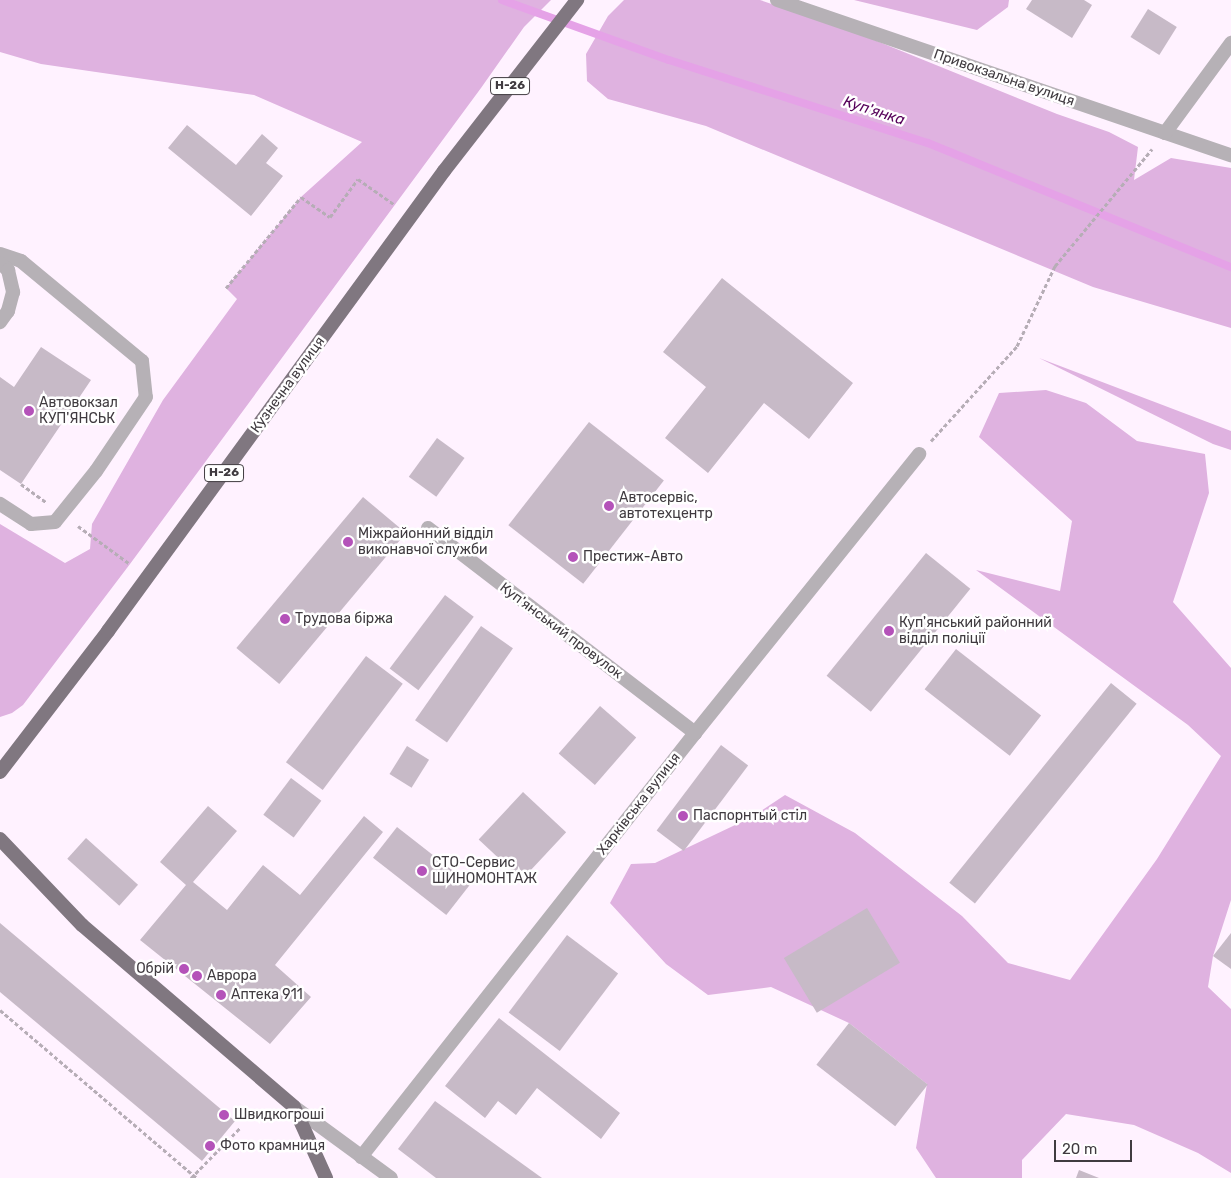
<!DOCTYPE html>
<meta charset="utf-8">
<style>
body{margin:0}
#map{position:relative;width:1231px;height:1178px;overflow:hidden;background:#fff2ff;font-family:Rubik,sans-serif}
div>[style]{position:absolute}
.green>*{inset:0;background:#dfb2e0}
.stream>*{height:8px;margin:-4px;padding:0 4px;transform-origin:4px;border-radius:4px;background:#e5a2e7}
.building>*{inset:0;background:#c7bac7;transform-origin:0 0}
.path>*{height:3px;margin-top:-1.5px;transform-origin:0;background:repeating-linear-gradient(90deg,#b6adb6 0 4px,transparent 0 6.5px)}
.service>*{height:14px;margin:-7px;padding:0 7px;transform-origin:7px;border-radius:7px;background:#b6b1b6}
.minor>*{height:14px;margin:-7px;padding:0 7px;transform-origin:7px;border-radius:7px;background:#b6b1b6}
.primary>*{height:14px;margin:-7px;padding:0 7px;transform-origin:7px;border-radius:7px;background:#807780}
.dots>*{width:14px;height:14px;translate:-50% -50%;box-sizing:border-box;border:2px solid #fff;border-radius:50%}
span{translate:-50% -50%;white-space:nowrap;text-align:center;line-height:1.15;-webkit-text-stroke:5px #fff;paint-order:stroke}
.shield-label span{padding:1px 4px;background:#fff;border:1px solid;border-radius:4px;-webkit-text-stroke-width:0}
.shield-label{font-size:12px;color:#403b40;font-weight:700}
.street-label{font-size:14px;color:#403b40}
.poi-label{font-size:14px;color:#403b40}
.left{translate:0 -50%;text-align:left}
.right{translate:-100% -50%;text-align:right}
.water-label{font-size:15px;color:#550059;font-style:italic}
.scale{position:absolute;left:1054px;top:1140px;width:78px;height:22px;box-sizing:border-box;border:2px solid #403b40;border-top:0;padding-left:6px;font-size:15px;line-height:18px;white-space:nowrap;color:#403b40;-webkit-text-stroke:4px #fff;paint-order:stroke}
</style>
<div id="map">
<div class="green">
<i style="clip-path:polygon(0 0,551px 0,524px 27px,481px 88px,130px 564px,23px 705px,12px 713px,0 717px,0 524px,65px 563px,90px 549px,92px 524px,163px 400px,237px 299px,226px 288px,301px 197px,362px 142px,254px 95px,41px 64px,0 52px)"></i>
<i style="clip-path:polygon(624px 0,760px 0,857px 33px,1057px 114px,1109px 132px,1138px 147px,1134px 180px,1171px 158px,1231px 168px,1231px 328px,1093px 287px,706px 126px,608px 99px,587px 81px,586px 54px,608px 16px)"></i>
<i style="clip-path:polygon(854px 0,1009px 0,1008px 7px,977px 30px)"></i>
<i style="clip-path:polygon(1039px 358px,1231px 431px,1231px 450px,1213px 444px)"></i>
<i style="clip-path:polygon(1046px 390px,1086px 403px,1137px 441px,1205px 454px,1209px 493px,1173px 602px,1231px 668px,1231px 900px,1213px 956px,1208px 987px,1231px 1009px,1231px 1173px,1198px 1153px,1134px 1125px,1066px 1114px,1022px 1160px,1022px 1178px,936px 1178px,916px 1148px,927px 1084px,849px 1023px,771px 987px,708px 995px,666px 964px,610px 903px,631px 864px,655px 863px,752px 817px,785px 795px,855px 833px,962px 916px,1008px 963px,1070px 980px,1157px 859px,1221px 756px,1188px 725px,976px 570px,1060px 591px,1072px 521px,979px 437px,999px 393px)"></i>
</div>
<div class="stream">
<i style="left:502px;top:0;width:177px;rotate:19.8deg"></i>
<i style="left:669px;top:60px;width:272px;rotate:17.8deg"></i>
<i style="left:928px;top:143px;width:327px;rotate:22.3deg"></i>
</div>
<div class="building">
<i style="clip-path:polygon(1032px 0,1084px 0,1092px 5px,1072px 38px,1026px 9px)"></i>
<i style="left:1148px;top:9px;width:34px;height:33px;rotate:32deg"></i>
<i style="clip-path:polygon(187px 125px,236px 165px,262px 134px,278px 148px,266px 163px,283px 176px,251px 216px,168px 148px)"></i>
<i style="clip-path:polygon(722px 278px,853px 383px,809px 439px,764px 403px,708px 473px,665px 438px,706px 387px,663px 352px)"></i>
<i style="clip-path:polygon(41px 347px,91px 380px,21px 484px,0 470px,0 377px,14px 387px)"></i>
<i style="left:589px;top:422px;width:95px;height:131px;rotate:38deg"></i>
<i style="left:437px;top:438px;width:34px;height:48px;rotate:36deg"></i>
<i style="left:363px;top:497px;width:56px;height:197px;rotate:40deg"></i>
<i style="left:926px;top:553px;width:57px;height:158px;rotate:39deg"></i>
<i style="left:445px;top:595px;width:36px;height:92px;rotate:37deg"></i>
<i style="left:481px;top:626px;width:39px;height:115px;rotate:35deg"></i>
<i style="left:956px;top:649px;width:108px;height:51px;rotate:38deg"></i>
<i style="left:366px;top:656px;width:46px;height:133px;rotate:37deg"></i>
<i style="left:1111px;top:683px;width:33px;height:257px;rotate:39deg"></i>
<i style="left:600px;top:706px;width:48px;height:63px;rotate:41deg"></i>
<i style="left:721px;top:745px;width:34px;height:107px;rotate:37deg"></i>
<i style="left:407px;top:746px;width:26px;height:33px;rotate:32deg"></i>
<i style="left:291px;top:778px;width:38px;height:46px;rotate:37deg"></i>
<i style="left:523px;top:792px;width:59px;height:65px;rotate:43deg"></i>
<i style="clip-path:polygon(208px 806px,237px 831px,193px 882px,227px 910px,263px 865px,300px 895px,364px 816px,383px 832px,275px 965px,311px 997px,270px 1044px,140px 940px,186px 885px,160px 862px)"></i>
<i style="left:397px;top:827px;width:93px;height:39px;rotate:38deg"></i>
<i style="left:86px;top:838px;width:70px;height:28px;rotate:42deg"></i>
<i style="left:867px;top:908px;width:64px;height:97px;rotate:59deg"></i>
<i style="clip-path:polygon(0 923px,235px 1121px,202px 1161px,0 992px)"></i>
<i style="clip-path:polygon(1231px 933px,1231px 969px,1213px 956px)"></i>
<i style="left:567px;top:935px;width:64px;height:97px;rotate:37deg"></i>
<i style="clip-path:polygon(499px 1018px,620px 1113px,601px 1139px,537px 1088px,516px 1115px,498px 1101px,485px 1118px,445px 1086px)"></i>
<i style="left:849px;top:1023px;width:100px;height:53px;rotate:38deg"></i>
<i style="clip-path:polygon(435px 1101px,542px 1178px,436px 1178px,398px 1149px)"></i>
<i style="clip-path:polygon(1079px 1170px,1099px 1178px,1076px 1178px)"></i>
</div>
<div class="path">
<i style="left:226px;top:288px;width:118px;rotate:-50.5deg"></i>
<i style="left:301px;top:197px;width:35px;rotate:35deg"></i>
<i style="left:330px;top:217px;width:47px;rotate:-53.6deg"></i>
<i style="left:358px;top:179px;width:45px;rotate:35.1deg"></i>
<i style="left:931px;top:441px;width:128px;rotate:-47.8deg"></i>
<i style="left:1017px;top:346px;width:89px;rotate:-64.6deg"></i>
<i style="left:1055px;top:266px;width:152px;rotate:-50.3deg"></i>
<i style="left:21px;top:484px;width:32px;rotate:36deg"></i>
<i style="left:78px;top:526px;width:64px;rotate:36.2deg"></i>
<i style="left:0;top:1010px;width:259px;rotate:40.5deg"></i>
<i style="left:191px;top:1178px;width:71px;rotate:-45.6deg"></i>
</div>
<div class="service">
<i style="left:0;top:254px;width:22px;rotate:18deg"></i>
<i style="left:21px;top:261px;width:157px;rotate:39.6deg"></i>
<i style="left:142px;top:361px;width:36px;rotate:84deg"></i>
<i style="left:146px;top:397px;width:89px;rotate:124deg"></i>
<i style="left:96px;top:471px;width:65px;rotate:128.8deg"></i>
<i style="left:55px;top:522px;width:24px;rotate:175deg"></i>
<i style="left:31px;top:524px;width:37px;rotate:-147deg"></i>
<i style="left:0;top:263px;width:11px;rotate:41deg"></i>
<i style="left:8px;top:270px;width:23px;rotate:77deg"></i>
<i style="left:13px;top:292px;width:20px;rotate:105deg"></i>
<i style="left:8px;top:311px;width:14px;rotate:126deg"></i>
</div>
<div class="minor">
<i style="left:777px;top:0;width:480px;rotate:18.9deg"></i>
<i style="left:1165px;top:133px;width:112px;rotate:-53.7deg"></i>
<i style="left:428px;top:528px;width:337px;rotate:37.5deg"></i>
<i style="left:294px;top:1107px;width:120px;rotate:36.2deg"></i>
<i style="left:361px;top:1157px;width:540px;rotate:-51.77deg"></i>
<i style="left:695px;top:733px;width:358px;rotate:-51.2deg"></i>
</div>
<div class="primary">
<i style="left:0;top:772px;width:178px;rotate:-52.5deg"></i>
<i style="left:108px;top:631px;width:570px;rotate:-53.85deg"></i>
<i style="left:444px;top:171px;width:217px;rotate:-52.1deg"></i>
<i style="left:0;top:839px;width:119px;rotate:46.4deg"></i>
<i style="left:82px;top:925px;width:279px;rotate:40.6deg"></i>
<i style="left:294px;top:1107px;width:78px;rotate:65.7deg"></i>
</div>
<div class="dots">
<i style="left:29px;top:411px;background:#b452b9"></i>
<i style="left:609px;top:506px;background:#b452b9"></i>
<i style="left:348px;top:542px;background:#b452b9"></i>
<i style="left:573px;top:557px;background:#b452b9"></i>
<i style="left:285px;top:619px;background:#b452b9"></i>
<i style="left:889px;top:631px;background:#b452b9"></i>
<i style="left:683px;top:816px;background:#b452b9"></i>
<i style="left:422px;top:871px;background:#b452b9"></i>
<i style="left:184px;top:969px;background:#b452b9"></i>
<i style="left:197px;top:976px;background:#b452b9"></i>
<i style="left:221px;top:995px;background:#b452b9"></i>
<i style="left:224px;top:1115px;background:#b452b9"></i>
<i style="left:210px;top:1146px;background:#b452b9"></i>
</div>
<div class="shield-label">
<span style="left:510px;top:86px">Н-26</span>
<span style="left:224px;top:473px">Н-26</span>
</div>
<div class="street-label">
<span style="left:1004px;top:78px;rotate:19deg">Привокзальна вулиця</span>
<span style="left:288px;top:385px;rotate:-54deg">Кузнечна вулиця</span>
<span style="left:561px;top:631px;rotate:37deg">Куп'янський провулок</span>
<span style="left:639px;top:804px;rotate:-52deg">Харківська вулиця</span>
</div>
<div class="poi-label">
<span class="left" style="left:39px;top:411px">Автовокзал<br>КУП'ЯНСЬК</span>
<span class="left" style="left:619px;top:506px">Автосервіс,<br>автотехцентр</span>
<span class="left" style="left:358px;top:542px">Міжрайонний відділ<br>виконавчої служби</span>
<span class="left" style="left:583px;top:557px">Престиж-Авто</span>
<span class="left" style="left:295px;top:619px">Трудова біржа</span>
<span class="left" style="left:899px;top:631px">Куп'янський районний<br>відділ поліції</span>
<span class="left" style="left:693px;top:816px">Паспорнтый стіл</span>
<span class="left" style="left:432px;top:871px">СТО-Сервис<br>ШИНОМОНТАЖ</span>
<span class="right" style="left:174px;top:969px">Обрій</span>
<span class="left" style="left:207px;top:976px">Аврора</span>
<span class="left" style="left:231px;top:995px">Аптека 911</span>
<span class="left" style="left:234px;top:1115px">Швидкогроші</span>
<span class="left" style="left:220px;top:1146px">Фото крамниця</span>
</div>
<div class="water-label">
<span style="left:874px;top:111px;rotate:18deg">Куп'янка</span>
</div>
<div class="scale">20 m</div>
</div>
